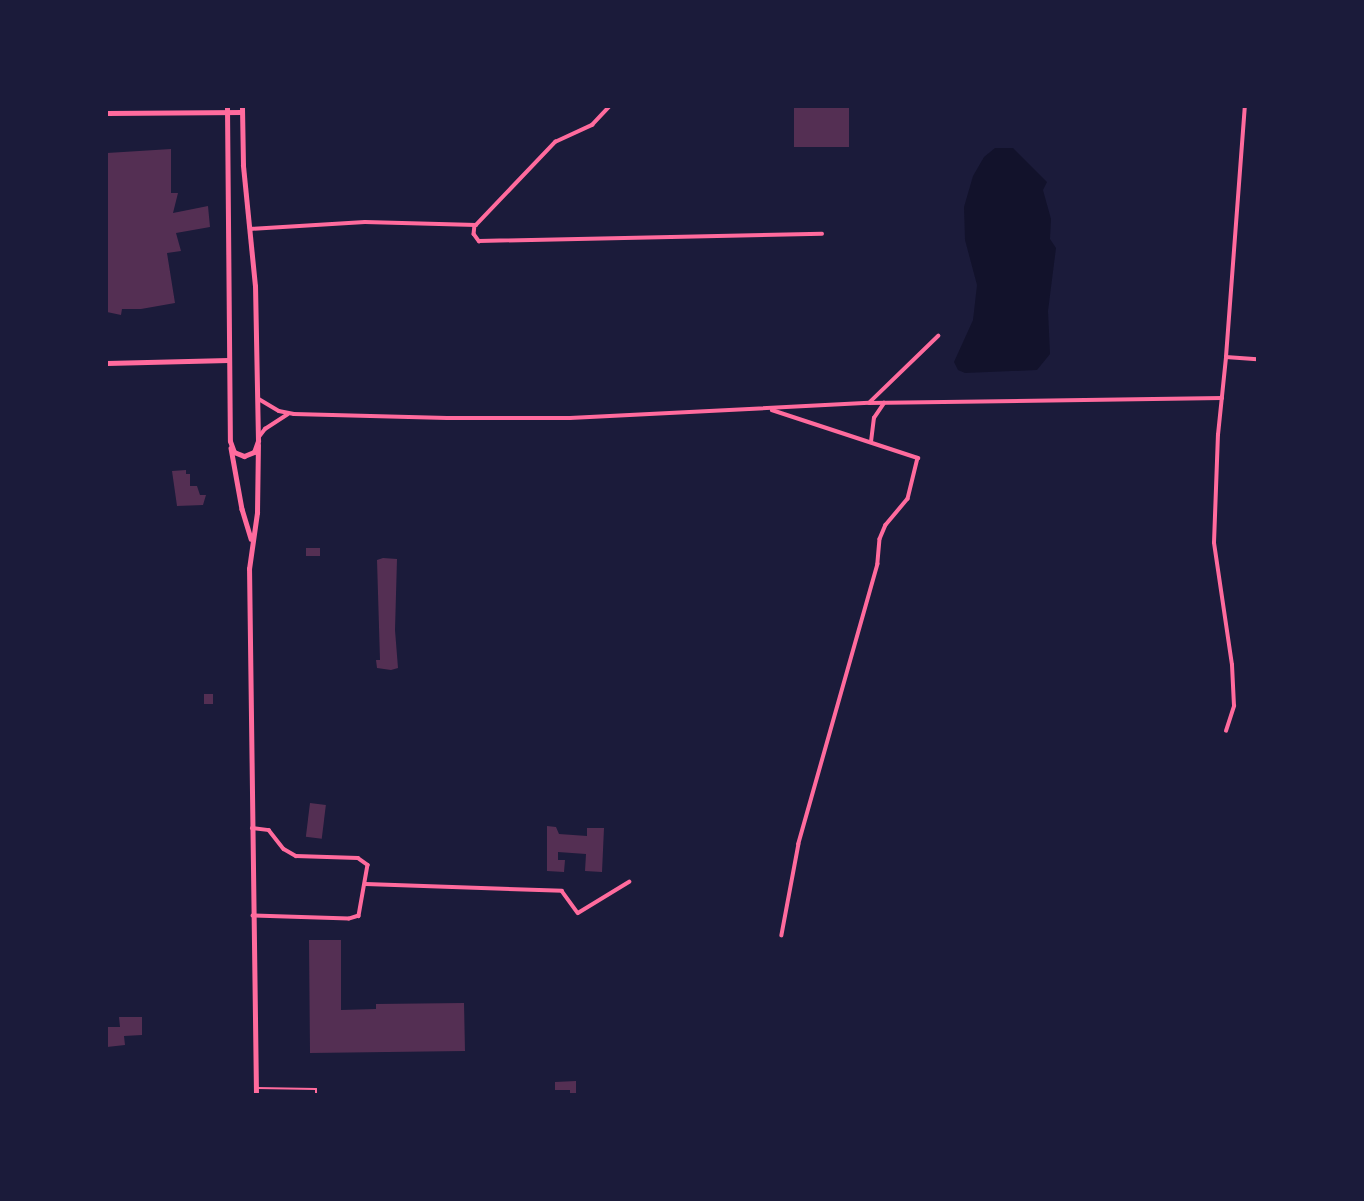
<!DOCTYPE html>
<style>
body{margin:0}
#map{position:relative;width:1364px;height:1201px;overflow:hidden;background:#1b1b3a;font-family:"Fira Sans Condensed",sans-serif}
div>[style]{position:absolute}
.water>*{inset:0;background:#12122b}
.building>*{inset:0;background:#542f53;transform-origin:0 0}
.service>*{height:2px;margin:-1px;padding:0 1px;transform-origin:1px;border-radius:1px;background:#ff6b9d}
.minor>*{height:3.5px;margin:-1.75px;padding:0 1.75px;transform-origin:1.75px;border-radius:1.75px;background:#ff6b9d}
.tertiary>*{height:4.5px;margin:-2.25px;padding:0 2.25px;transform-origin:2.25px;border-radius:2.25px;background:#ff6b9d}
.secondary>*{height:5px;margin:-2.5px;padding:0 2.5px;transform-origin:2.5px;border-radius:2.5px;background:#ff6b9d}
span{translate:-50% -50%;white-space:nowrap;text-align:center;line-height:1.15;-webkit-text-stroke:5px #1b1b3a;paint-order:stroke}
.frame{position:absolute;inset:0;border:108px solid #1b1b3a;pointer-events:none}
</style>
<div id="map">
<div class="water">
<i style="clip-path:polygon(995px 148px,1013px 148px,1047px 182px,1043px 190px,1051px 219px,1050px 239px,1056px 248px,1048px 311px,1050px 354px,1037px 370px,965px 373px,958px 370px,954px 362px,973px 320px,977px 285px,965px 240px,964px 207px,973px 176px,984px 157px)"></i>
</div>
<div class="building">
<i style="left:794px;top:107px;width:55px;height:40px"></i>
<i style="clip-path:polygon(171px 149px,171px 193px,178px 193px,173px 213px,208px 206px,210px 227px,176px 233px,181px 251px,167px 253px,175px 303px,141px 309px,122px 309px,121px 315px,107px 312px,107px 153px)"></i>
<i style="clip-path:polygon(186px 470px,186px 474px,190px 474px,190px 486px,197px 486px,200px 495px,206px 495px,203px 505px,177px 506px,172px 471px)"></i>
<i style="left:306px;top:548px;width:14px;height:8px"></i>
<i style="clip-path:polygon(383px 558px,397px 559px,395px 630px,398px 668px,391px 670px,377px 668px,376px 660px,380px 660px,377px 560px)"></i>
<i style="left:204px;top:694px;width:9px;height:10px"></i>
<i style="left:310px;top:803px;width:16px;height:34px;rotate:7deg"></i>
<i style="clip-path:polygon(547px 826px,556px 827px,559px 834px,587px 836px,587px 828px,604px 828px,602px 872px,585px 871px,586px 854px,558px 852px,558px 860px,565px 860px,564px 872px,547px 871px)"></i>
<i style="clip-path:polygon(309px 940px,341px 940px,341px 1010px,376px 1009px,376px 1004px,464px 1003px,465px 1051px,310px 1053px)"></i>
<i style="clip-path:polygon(119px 1017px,142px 1017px,142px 1035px,124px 1036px,125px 1045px,107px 1047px,107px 1027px,120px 1027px)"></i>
<i style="clip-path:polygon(576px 1081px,576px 1094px,570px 1094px,570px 1090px,555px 1090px,555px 1082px)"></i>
</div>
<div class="service">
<i style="left:257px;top:1088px;width:59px;rotate:1deg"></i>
<i style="left:316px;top:1089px;width:5px;rotate:90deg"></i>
</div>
<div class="minor">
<i style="left:475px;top:225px;width:9px;rotate:96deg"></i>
<i style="left:474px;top:234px;width:9px;rotate:54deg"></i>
<i style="left:479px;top:241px;width:343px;rotate:-1.2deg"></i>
<i style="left:250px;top:229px;width:115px;rotate:-3.5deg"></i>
<i style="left:365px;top:222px;width:111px;rotate:1.5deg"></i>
<i style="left:476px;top:225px;width:115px;rotate:-46.4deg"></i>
<i style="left:555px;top:142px;width:41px;rotate:-24.7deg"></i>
<i style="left:592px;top:125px;width:25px;rotate:-47deg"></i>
<i style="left:1226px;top:357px;width:251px;rotate:-85.7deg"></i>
<i style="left:259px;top:399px;width:23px;rotate:31deg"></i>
<i style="left:279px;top:411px;width:15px;rotate:11deg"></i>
<i style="left:294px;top:414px;width:153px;rotate:1.5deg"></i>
<i style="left:447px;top:418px;width:123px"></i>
<i style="left:570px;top:418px;width:299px;rotate:-2.9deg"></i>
<i style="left:869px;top:403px;width:353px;rotate:-0.8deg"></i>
<i style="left:870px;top:402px;width:95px;rotate:-44.1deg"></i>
<i style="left:772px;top:410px;width:154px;rotate:18.2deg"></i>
<i style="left:918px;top:458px;width:42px;rotate:103.7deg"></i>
<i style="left:908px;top:499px;width:34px;rotate:130deg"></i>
<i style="left:886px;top:525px;width:15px;rotate:113deg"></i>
<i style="left:880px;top:539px;width:25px;rotate:95deg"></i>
<i style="left:878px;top:564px;width:291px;rotate:105.8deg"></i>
<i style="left:799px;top:844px;width:93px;rotate:100.6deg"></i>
<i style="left:259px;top:437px;width:10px;rotate:-53deg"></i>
<i style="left:265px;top:429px;width:27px;rotate:-33deg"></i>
<i style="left:871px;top:442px;width:24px;rotate:-83deg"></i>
<i style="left:874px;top:418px;width:18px;rotate:-56deg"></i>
<i style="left:1226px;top:731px;width:26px;rotate:-72deg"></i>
<i style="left:1234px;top:706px;width:41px;rotate:-92.8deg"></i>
<i style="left:1232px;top:665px;width:123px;rotate:-98.4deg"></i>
<i style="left:1214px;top:543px;width:108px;rotate:-87.9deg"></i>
<i style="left:1218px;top:435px;width:78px;rotate:-84.1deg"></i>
<i style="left:1226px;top:357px;width:31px;rotate:4deg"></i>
<i style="left:252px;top:828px;width:17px;rotate:7deg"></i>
<i style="left:269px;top:830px;width:24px;rotate:52deg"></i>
<i style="left:284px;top:849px;width:14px;rotate:30deg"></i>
<i style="left:296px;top:856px;width:62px;rotate:1.8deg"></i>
<i style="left:358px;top:858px;width:12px;rotate:35deg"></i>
<i style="left:368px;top:865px;width:52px;rotate:100deg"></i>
<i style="left:359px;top:916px;width:10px;rotate:163deg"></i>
<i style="left:349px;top:919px;width:96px;rotate:-178.2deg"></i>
<i style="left:366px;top:884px;width:196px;rotate:2deg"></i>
<i style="left:562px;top:891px;width:27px;rotate:54deg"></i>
<i style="left:578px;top:913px;width:60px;rotate:-31.3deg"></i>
</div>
<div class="tertiary">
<i style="left:107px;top:113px;width:135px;rotate:-0.4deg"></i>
<i style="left:107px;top:363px;width:121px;rotate:-1.4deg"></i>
<i style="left:231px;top:448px;width:62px;rotate:79.8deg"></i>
<i style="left:242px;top:509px;width:31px;rotate:73deg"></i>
<i style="left:256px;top:1094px;width:525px;rotate:-90.76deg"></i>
<i style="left:249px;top:569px;width:57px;rotate:-81.9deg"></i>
<i style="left:257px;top:513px;width:68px;rotate:-89.2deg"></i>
</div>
<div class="secondary">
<i style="left:227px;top:107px;width:334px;rotate:89.5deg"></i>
<i style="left:230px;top:441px;width:12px;rotate:70deg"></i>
<i style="left:234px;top:452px;width:11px;rotate:22deg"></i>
<i style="left:244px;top:456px;width:11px;rotate:-22deg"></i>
<i style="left:254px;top:452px;width:12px;rotate:-70deg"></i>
<i style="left:258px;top:441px;width:155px;rotate:-91.1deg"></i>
<i style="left:255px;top:286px;width:122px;rotate:-95.7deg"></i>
<i style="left:243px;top:165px;width:58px;rotate:-91deg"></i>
</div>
<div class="frame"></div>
</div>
